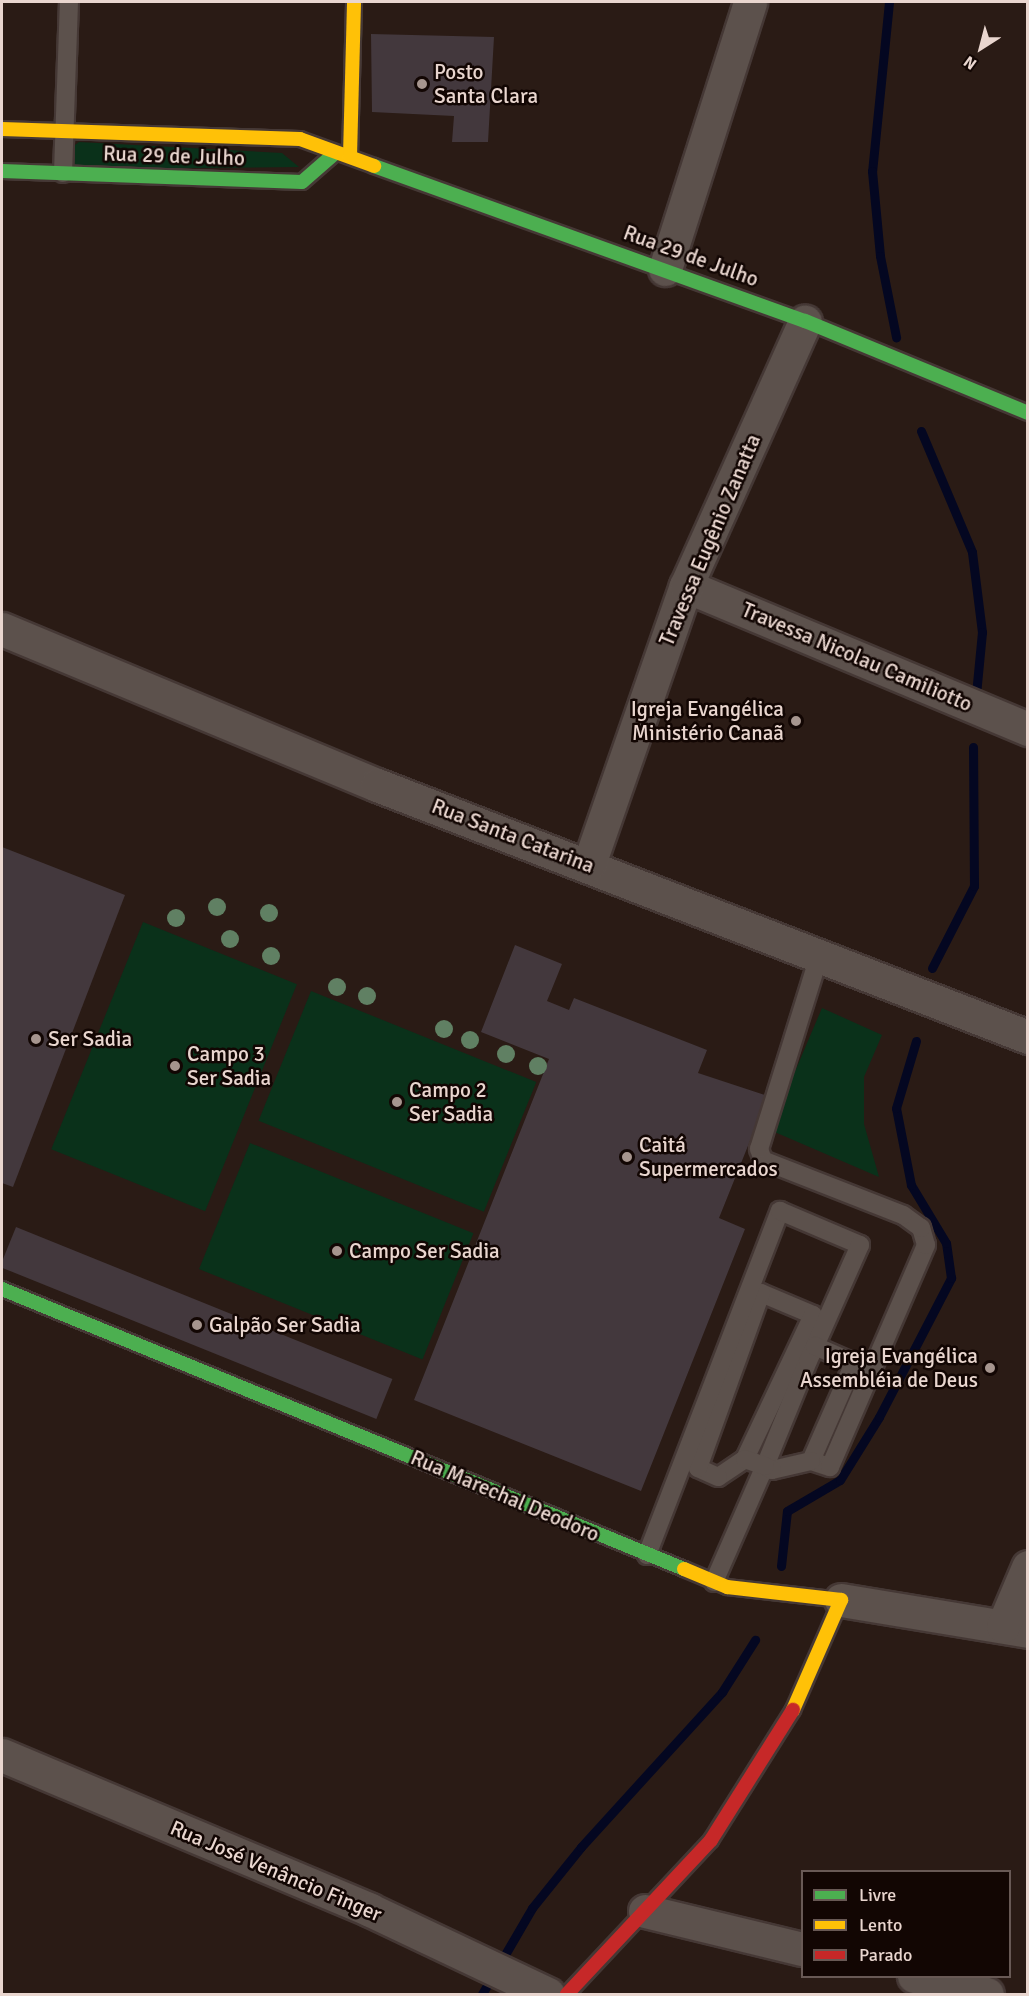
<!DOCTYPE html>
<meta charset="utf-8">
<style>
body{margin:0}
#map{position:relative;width:1029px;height:1996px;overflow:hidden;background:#2a1b15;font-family:Signika,sans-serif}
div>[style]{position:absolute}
.green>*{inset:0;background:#0a311a;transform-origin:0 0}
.stream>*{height:9px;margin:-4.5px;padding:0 4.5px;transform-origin:4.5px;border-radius:4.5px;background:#040721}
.building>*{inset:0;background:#43383d;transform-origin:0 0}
.roads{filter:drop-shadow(2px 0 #453835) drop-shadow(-2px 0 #453835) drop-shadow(0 2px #453835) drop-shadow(0 -2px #453835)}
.lane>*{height:18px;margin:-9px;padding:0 9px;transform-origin:9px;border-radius:9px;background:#5c514c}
.street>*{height:33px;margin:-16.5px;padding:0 16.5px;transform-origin:16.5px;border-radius:16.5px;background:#5c514c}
.fast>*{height:14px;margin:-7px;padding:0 7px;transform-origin:7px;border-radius:7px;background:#4caf50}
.slow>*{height:14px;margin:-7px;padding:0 7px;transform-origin:7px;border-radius:7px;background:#ffc107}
.jam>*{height:14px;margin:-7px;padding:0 7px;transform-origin:7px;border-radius:7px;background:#c62828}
.trees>*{width:18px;height:18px;margin:-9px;border-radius:50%;background:#608063}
.dots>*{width:16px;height:16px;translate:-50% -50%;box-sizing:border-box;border:3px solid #120603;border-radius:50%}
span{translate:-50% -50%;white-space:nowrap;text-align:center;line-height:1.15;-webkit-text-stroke:5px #120603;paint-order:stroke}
.poi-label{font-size:21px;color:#e9d6cf}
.left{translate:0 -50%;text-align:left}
.right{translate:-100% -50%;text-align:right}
.street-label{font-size:21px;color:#e9d6cf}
.frame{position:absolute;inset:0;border:3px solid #e9d6cf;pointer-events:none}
.legend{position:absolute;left:801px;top:1870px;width:210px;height:108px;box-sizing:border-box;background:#120603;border:2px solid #685955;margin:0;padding:8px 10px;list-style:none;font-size:18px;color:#e9d6cf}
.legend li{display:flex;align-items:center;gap:12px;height:30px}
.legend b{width:30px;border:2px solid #685955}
.north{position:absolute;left:951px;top:18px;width:60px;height:60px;-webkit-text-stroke:4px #120603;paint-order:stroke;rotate:216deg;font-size:16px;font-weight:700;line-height:24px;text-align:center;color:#e9d6cf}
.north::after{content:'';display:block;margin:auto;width:21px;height:27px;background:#e9d6cf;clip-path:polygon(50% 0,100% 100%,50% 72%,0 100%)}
</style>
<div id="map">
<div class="green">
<i style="clip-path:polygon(79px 142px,282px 153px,299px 167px,79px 169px,63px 154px)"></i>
<i style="left:143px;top:922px;width:166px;height:245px;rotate:22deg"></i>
<i style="left:311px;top:991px;width:243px;height:140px;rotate:22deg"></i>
<i style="clip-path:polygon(822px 1008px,882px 1035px,864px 1077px,864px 1124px,879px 1177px,770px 1130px)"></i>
<i style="left:250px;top:1143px;width:241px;height:136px;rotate:22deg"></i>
</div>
<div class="stream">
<i style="left:889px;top:2px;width:170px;rotate:95.7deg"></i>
<i style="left:872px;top:171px;width:85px;rotate:84.6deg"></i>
<i style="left:880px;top:256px;width:83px;rotate:78.8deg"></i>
<i style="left:921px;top:431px;width:131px;rotate:67.1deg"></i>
<i style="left:972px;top:552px;width:81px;rotate:82.9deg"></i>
<i style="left:982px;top:632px;width:62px;rotate:95.5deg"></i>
<i style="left:932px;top:968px;width:92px;rotate:-62.9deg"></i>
<i style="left:974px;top:886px;width:139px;rotate:-90.4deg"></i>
<i style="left:781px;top:1566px;width:55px;rotate:-83.8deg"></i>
<i style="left:787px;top:1511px;width:61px;rotate:-30.3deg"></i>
<i style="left:840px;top:1480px;width:74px;rotate:-58.2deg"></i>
<i style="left:879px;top:1417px;width:157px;rotate:-62.6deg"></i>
<i style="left:951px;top:1278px;width:35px;rotate:-98deg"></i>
<i style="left:946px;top:1243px;width:68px;rotate:-121.1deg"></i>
<i style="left:911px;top:1185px;width:78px;rotate:-101deg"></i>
<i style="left:896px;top:1108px;width:70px;rotate:-73.4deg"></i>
<i style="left:482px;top:1994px;width:99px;rotate:-59.8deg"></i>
<i style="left:532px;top:1908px;width:78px;rotate:-51.2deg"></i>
<i style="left:581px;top:1847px;width:210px;rotate:-47.7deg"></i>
<i style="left:722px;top:1692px;width:62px;rotate:-57.6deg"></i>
</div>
<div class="building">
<i style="clip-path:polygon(371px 34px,494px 37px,488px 142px,452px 142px,454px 116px,372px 112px)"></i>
<i style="clip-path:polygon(2px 847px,125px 895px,13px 1187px,2px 1183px)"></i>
<i style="clip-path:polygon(515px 945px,562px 964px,547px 1001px,569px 1010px,574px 998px,707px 1050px,698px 1073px,768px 1096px,719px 1218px,745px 1229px,641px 1491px,414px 1400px,549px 1059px,481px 1032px)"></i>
<i style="left:16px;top:1227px;width:406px;height:43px;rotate:22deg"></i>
</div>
<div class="roads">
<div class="lane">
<i style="left:63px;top:173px;width:171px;rotate:-88deg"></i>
<i style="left:761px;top:1293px;width:56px;rotate:22.9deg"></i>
<i style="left:813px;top:1315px;width:159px;rotate:115.3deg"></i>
<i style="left:745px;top:1459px;width:32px;rotate:146deg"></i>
<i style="left:718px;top:1477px;width:22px;rotate:-156deg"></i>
<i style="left:698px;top:1468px;width:186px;rotate:-70.2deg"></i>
<i style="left:811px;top:1461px;width:20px;rotate:18deg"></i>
<i style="left:830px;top:1467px;width:242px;rotate:-66.6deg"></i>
<i style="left:926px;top:1245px;width:18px;rotate:-106deg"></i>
<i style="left:921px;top:1228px;width:22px;rotate:-144deg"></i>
<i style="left:903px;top:1215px;width:150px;rotate:-158.6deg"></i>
<i style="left:763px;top:1160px;width:12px;rotate:-110deg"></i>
<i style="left:759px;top:1149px;width:199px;rotate:-72.7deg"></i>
<i style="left:647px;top:1555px;width:369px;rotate:-68.9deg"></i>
<i style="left:780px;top:1211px;width:87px;rotate:23deg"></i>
<i style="left:860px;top:1245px;width:111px;rotate:114deg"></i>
<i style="left:714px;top:1582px;width:127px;rotate:-66.3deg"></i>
<i style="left:765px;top:1466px;width:113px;rotate:-67.7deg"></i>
<i style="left:808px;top:1361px;width:17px;rotate:-65deg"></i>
<i style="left:815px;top:1346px;width:43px;rotate:23.6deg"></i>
<i style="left:854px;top:1363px;width:107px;rotate:113.7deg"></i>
<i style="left:811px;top:1461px;width:40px;rotate:167deg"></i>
<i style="left:772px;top:1470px;width:8px;rotate:-150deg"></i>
<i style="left:765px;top:1466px;width:21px;rotate:-161deg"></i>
</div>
<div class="street">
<i style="left:665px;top:269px;width:280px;rotate:-72.3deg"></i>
<i style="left:686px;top:586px;width:371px;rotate:22.7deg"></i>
<i style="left:2px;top:629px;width:406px;rotate:22.6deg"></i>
<i style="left:377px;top:785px;width:698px;rotate:21.16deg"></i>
<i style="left:589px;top:864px;width:294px;rotate:-70.8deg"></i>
<i style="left:686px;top:586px;width:290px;rotate:-65.8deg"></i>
<i style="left:841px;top:1600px;width:190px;rotate:9.4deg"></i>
<i style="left:1003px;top:1626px;width:64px;rotate:-67deg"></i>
<i style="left:2px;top:1755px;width:399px;rotate:22.8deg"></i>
<i style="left:370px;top:1910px;width:197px;rotate:25.3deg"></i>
<i style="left:645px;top:1911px;width:162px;rotate:13.6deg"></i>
<i style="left:914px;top:1976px;width:75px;rotate:13.9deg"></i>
</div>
<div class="fast">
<i style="left:374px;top:166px;width:458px;rotate:19.8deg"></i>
<i style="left:805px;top:321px;width:241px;rotate:22.4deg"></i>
<i style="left:2px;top:171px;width:300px;rotate:2.1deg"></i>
<i style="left:302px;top:182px;width:43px;rotate:-41.2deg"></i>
<i style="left:2px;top:1289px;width:737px;rotate:22.32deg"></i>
</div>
<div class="slow">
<i style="left:2px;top:129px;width:298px;rotate:1.9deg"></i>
<i style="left:300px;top:139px;width:79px;rotate:20deg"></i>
<i style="left:350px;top:156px;width:154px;rotate:-88.5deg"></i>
<i style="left:684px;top:1569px;width:47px;rotate:22.7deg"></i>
<i style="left:727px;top:1587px;width:115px;rotate:6.5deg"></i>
<i style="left:841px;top:1600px;width:120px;rotate:113.6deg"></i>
</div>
<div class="jam">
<i style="left:567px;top:1994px;width:211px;rotate:-46.9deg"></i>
<i style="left:711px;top:1840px;width:154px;rotate:-57.8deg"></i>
</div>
</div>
<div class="trees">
<i style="left:217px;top:907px"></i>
<i style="left:269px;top:913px"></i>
<i style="left:176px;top:918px"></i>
<i style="left:230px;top:939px"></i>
<i style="left:271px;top:956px"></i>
<i style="left:337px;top:987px"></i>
<i style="left:367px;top:996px"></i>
<i style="left:444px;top:1029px"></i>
<i style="left:470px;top:1040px"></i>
<i style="left:506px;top:1054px"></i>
<i style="left:538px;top:1066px"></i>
</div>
<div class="dots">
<i style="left:422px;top:84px;background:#a6958e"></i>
<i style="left:796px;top:721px;background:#a6958e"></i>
<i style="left:36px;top:1039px;background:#a6958e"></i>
<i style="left:175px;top:1066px;background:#a6958e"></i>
<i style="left:397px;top:1102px;background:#a6958e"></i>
<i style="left:627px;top:1157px;background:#a6958e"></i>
<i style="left:337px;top:1251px;background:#a6958e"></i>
<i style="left:197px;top:1325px;background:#a6958e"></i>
<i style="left:990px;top:1368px;background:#a6958e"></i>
</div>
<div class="poi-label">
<span class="left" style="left:434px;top:84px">Posto<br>Santa Clara</span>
<span class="right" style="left:784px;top:721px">Igreja Evangélica<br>Ministério Canaã</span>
<span class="left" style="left:48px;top:1039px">Ser Sadia</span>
<span class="left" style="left:187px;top:1066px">Campo 3<br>Ser Sadia</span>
<span class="left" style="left:409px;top:1102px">Campo 2<br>Ser Sadia</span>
<span class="left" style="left:639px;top:1157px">Caitá<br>Supermercados</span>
<span class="left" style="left:349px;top:1251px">Campo Ser Sadia</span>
<span class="left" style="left:209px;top:1325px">Galpão Ser Sadia</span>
<span class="right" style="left:978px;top:1368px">Igreja Evangélica<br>Assembléia de Deus</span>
</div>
<div class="street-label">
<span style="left:174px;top:156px;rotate:2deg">Rua 29 de Julho</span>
<span style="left:691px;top:256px;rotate:20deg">Rua 29 de Julho</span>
<span style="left:710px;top:540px;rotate:-67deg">Travessa Eugênio Zanatta</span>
<span style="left:857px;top:657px;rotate:23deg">Travessa Nicolau Camiliotto</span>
<span style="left:513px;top:836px;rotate:21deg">Rua Santa Catarina</span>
<span style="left:505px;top:1496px;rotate:23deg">Rua Marechal Deodoro</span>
<span style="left:276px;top:1871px;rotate:23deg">Rua José Venâncio Finger</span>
</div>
<div class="frame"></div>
<ul class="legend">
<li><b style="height:8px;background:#4caf50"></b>Livre</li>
<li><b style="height:8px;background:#ffc107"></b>Lento</li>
<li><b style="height:8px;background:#c62828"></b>Parado</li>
</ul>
<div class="north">N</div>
</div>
